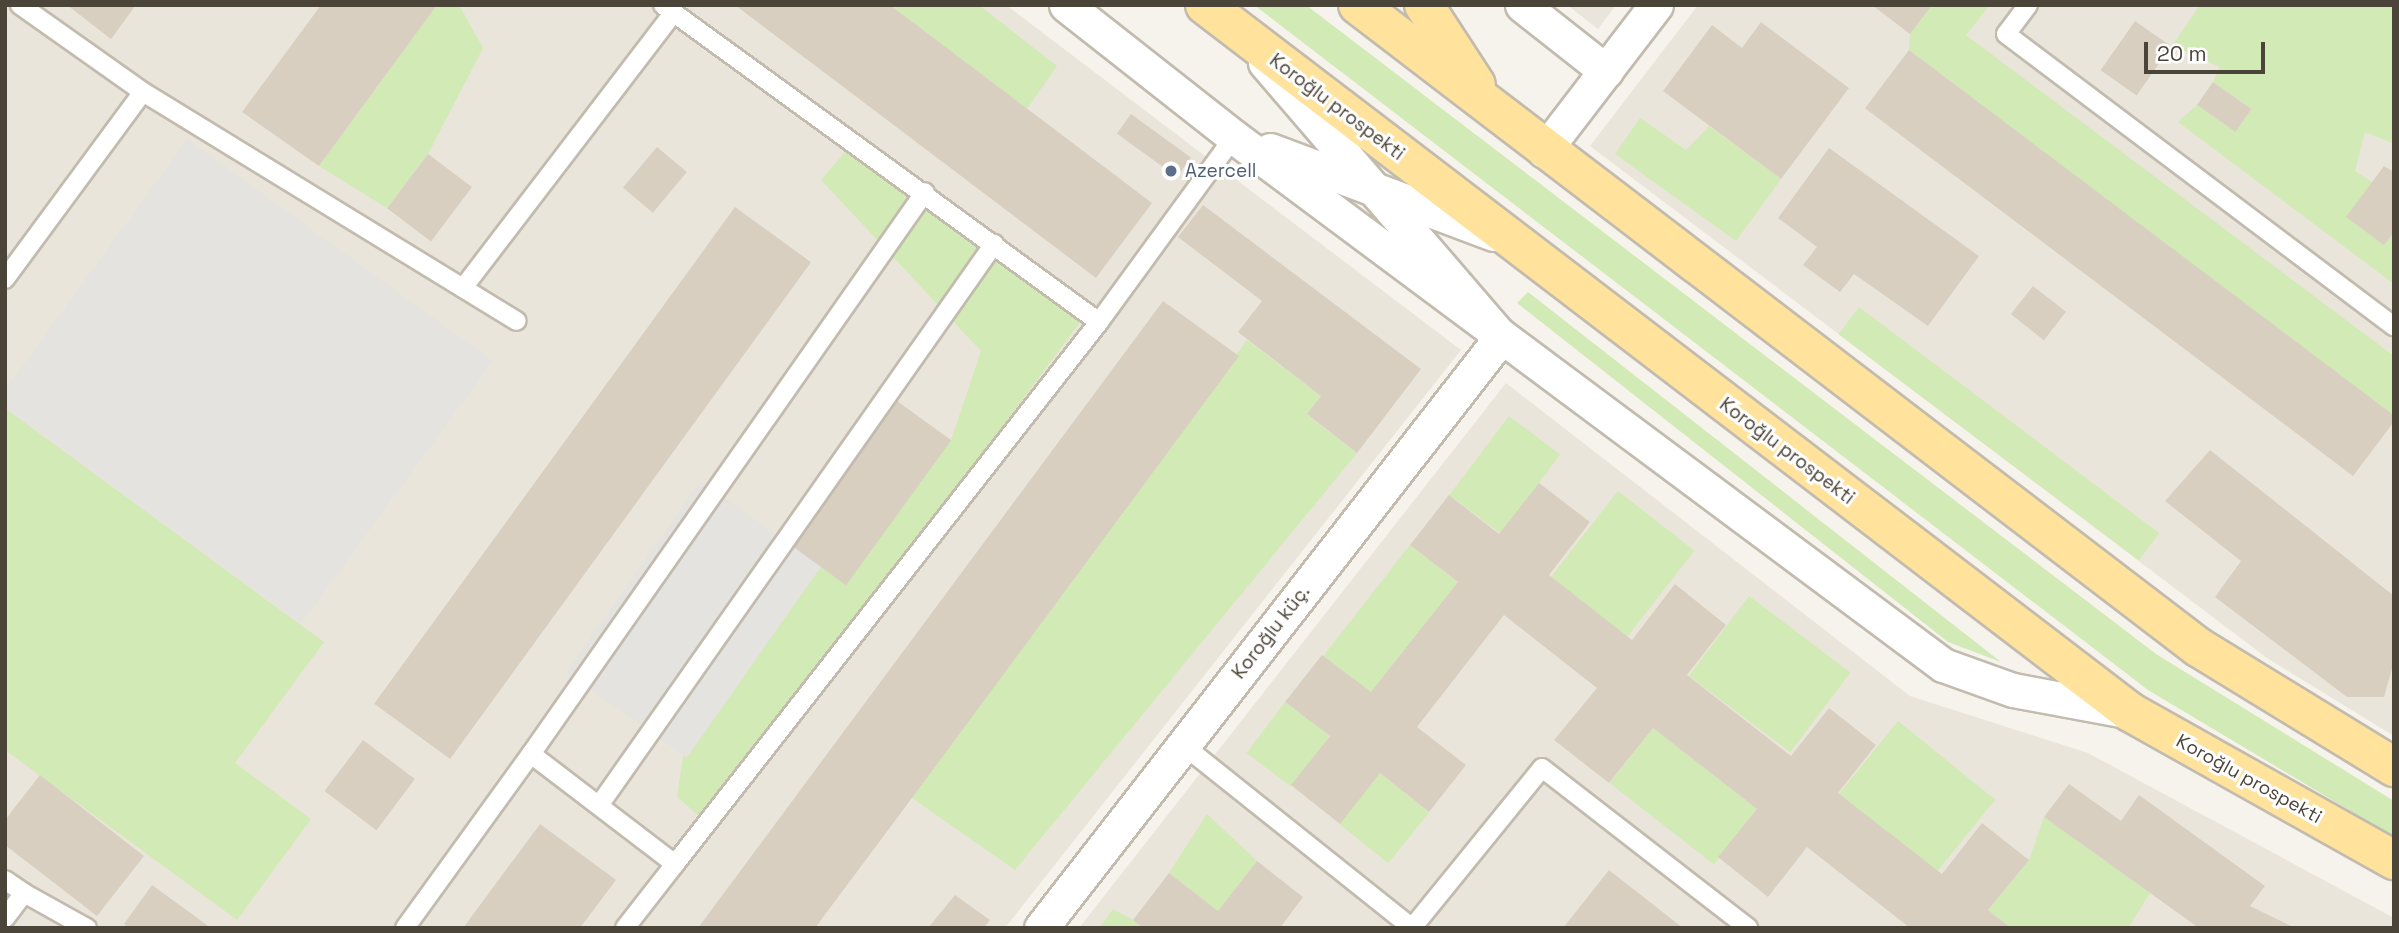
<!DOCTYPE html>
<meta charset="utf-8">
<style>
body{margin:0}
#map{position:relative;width:2399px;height:933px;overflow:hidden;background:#f6f3ec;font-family:"Space Grotesk",sans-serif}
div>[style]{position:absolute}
.residential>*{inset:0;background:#eae5da}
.green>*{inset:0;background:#d2eab5;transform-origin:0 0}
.parking>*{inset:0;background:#e5e3e0;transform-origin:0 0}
.building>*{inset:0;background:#d8cfc1;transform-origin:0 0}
.roads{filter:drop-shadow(2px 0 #c2bbae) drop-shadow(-2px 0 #c2bbae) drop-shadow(0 2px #c2bbae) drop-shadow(0 -2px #c2bbae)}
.lane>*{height:18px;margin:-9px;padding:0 9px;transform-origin:9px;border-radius:9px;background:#fff}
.street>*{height:33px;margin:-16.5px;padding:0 16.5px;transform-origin:16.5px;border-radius:16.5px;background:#fff}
.primary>*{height:38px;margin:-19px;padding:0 19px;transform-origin:19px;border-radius:19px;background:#ffe39c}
.dots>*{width:19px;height:19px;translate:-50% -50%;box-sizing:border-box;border:4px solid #fff;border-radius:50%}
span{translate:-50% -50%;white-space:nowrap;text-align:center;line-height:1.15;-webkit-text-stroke:6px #fff;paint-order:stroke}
.street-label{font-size:19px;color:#4b4439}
.service-label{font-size:19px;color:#4e5e75}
.left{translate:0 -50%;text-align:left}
.frame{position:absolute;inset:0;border:7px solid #4b4439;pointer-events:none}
.scale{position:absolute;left:2144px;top:42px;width:121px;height:32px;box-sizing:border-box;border:4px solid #4b4439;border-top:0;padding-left:9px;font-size:21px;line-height:24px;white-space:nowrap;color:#4b4439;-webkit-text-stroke:5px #fff;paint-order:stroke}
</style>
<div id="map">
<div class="residential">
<i style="clip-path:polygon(5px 5px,1006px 5px,1461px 350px,1005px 928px,5px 928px)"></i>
<i style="clip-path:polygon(1567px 5px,1616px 5px,1598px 29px)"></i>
<i style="clip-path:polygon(1698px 5px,2394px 5px,2394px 736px,2267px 658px,1590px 146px)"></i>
<i style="clip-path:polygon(1506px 383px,1910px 696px,2088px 753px,2394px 918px,2394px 928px,1079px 928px)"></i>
</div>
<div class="green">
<i style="clip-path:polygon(437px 5px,459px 5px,483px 48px,428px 154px,387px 208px,319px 166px)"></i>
<i style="clip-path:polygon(890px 5px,979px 5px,1057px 66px,1027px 109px)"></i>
<i style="clip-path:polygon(1254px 5px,1306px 5px,2156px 654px,2394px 801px,2394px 837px,2148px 690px)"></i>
<i style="clip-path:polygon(1932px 5px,1990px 5px,1966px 35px,2394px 356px,2394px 421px,1909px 50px,1910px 34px)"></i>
<i style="clip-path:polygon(2200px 5px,2394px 5px,2394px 144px,2365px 132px,2355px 171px,2372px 182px,2347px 217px,2384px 244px,2394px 232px,2394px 284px,2178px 122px,2197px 105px,2235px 132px,2252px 109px,2213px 82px,2220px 67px,2172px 46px)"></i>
<i style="clip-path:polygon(1640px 118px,1686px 150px,1709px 126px,1781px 179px,1736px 241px,1615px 154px)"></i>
<i style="clip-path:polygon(852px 144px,1084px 317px,707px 823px,677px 797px,684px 750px,821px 567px,844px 583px,951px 440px,981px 351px,821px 180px)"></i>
<i style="clip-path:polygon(1528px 292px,2001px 662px,1948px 642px,1517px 303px)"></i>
<i style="left:1859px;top:307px;width:376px;height:34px;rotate:37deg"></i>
<i style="clip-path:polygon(1247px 340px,1321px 396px,1307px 415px,1357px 453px,1015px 870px,912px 798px)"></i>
<i style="clip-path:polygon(5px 408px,324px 642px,235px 763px,311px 819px,237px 920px,5px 750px)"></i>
<i style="left:1509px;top:416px;width:64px;height:99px;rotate:37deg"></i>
<i style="left:1618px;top:491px;width:97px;height:109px;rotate:38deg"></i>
<i style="left:1410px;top:545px;width:61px;height:141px;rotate:38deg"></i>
<i style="left:1749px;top:596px;width:127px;height:100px;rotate:37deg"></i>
<i style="left:1285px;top:702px;width:56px;height:64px;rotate:37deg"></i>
<i style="left:1898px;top:721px;width:125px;height:94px;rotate:39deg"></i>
<i style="left:1653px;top:728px;width:132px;height:70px;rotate:38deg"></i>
<i style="left:1380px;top:773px;width:63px;height:65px;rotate:39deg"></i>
<i style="clip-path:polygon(1207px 814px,1257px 861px,1218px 911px,1169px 873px)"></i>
<i style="clip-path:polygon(2044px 817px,2150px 893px,2128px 928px,2011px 928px,1988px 910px,2029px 860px)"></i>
<i style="clip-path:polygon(1113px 909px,1133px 920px,1143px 928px,1099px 928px)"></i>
</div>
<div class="parking">
<i style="clip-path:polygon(187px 139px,493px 361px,301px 624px,5px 408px,5px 390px)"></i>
<i style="left:700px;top:481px;width:148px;height:234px;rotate:35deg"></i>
</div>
<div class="building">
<i style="clip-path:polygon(67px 5px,136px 5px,111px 39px)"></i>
<i style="clip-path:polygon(321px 5px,437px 5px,319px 166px,242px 112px)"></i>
<i style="clip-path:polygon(735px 5px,890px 5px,1152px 203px,1096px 278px)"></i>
<i style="clip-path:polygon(1872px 5px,1932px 5px,1910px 34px)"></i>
<i style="left:2135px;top:21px;width:44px;height:60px;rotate:35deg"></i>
<i style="clip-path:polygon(1761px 22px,1849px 88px,1781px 179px,1663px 91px,1712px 25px,1742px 48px)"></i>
<i style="left:1909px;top:50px;width:611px;height:73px;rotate:37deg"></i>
<i style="left:2213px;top:82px;width:47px;height:28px;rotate:35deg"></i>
<i style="left:1131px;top:114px;width:74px;height:24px;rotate:36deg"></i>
<i style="left:657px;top:147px;width:39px;height:53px;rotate:40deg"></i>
<i style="clip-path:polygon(1829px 148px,1979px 256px,1928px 326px,1854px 274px,1840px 292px,1803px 265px,1817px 247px,1778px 218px)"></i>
<i style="left:428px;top:154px;width:55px;height:68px;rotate:37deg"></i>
<i style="clip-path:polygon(2384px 166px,2394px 172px,2394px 232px,2384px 245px,2346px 217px)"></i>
<i style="clip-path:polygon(1203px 205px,1421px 369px,1357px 453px,1307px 414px,1321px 396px,1238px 332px,1262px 301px,1178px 237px)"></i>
<i style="left:735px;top:207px;width:94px;height:614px;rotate:36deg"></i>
<i style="left:2033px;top:286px;width:42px;height:36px;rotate:38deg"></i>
<i style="clip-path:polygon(1163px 301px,1239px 356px,912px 798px,815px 928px,698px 928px)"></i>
<i style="left:893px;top:398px;width:72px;height:179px;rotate:36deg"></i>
<i style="clip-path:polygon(2210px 450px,2394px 596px,2394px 662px,2384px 697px,2347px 697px,2215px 597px,2241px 561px,2165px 501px)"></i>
<i style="clip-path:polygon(1539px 483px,1590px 522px,1549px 575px,1632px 640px,1675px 584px,1726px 625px,1687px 675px,1791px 756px,1829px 708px,1876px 745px,1838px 793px,1942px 874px,1982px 823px,2029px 860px,1988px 910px,2011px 928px,1910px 928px,1807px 847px,1768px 897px,1718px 857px,1757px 809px,1653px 728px,1609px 783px,1554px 740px,1597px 688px,1504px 615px,1417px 727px,1466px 765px,1429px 812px,1380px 773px,1340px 824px,1291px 785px,1330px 736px,1285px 702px,1322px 655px,1371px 692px,1458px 582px,1410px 545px,1449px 495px,1499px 534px)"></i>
<i style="left:363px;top:740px;width:65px;height:64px;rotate:37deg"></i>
<i style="clip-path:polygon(40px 775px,144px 856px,97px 916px,5px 845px,5px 820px)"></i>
<i style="clip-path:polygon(2069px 784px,2121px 821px,2139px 795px,2265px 886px,2250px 906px,2295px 928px,2199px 928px,2044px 817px)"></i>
<i style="clip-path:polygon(540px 824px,616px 880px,580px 928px,463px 928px)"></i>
<i style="clip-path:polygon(1257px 861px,1303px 897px,1280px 928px,1143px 928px,1133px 920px,1169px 873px,1218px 911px)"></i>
<i style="clip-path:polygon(1609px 870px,1683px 928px,1563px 928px)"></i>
<i style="clip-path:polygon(152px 885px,211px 928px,129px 928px,124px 924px)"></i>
<i style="clip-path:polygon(955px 895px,990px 920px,984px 928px,928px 928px)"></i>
</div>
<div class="roads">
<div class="lane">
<i style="left:663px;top:5px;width:539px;rotate:36.02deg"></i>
<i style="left:2028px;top:5px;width:36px;rotate:127deg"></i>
<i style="left:2006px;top:34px;width:486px;rotate:37deg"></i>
<i style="left:143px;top:92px;width:438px;rotate:31.5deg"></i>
<i style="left:5px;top:279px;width:232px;rotate:-53.6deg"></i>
<i style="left:143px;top:92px;width:151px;rotate:-144.7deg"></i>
<i style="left:463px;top:288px;width:346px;rotate:-52.6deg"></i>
<i style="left:1183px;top:745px;width:293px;rotate:38.6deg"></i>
<i style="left:531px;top:754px;width:686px;rotate:-54.97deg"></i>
<i style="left:600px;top:804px;width:685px;rotate:-54.87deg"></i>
<i style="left:5px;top:880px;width:23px;rotate:34deg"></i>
<i style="left:24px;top:893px;width:31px;rotate:127deg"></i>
<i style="left:24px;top:893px;width:72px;rotate:29.1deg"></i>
<i style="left:405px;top:928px;width:215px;rotate:-54.1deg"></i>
<i style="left:531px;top:754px;width:181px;rotate:37.4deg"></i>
<i style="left:675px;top:864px;width:688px;rotate:-51.96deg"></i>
<i style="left:1099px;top:322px;width:229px;rotate:-53.9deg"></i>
<i style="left:625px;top:928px;width:81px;rotate:-52deg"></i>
<i style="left:1412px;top:928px;width:206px;rotate:-50.9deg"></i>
<i style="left:1542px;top:768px;width:261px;rotate:37.8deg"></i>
</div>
<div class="street">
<i style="left:1066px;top:5px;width:214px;rotate:38.2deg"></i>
<i style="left:1234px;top:137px;width:884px;rotate:36.68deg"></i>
<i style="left:1943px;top:665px;width:74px;rotate:19.7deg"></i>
<i style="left:2013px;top:690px;width:119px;rotate:10.6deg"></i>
<i style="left:1522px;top:5px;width:107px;rotate:38.2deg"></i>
<i style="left:1270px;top:150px;width:239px;rotate:20.6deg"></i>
<i style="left:1544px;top:151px;width:184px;rotate:-52.5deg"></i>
<i style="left:1041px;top:928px;width:749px;rotate:-52.1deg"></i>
<i style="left:1501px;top:337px;width:362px;rotate:-130.7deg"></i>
</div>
<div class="primary">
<i style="left:1205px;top:5px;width:1164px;rotate:37.39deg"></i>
<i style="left:2130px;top:712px;width:303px;rotate:29.3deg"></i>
<i style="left:1358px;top:5px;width:1057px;rotate:37.39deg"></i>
<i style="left:2198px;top:647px;width:230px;rotate:31.5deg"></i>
<i style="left:1424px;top:5px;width:95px;rotate:57deg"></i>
</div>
</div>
<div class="dots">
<i style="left:1171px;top:171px;background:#5c6f8a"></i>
</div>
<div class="street-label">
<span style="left:1337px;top:107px;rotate:37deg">Koroğlu prospekti</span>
<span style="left:1787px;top:451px;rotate:37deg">Koroğlu prospekti</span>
<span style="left:1271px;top:632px;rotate:-52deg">Koroğlu küç.</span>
<span style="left:2249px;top:779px;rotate:29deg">Koroğlu prospekti</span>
</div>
<div class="service-label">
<span class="left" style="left:1185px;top:171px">Azercell</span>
</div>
<div class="frame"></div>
<div class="scale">20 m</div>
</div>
